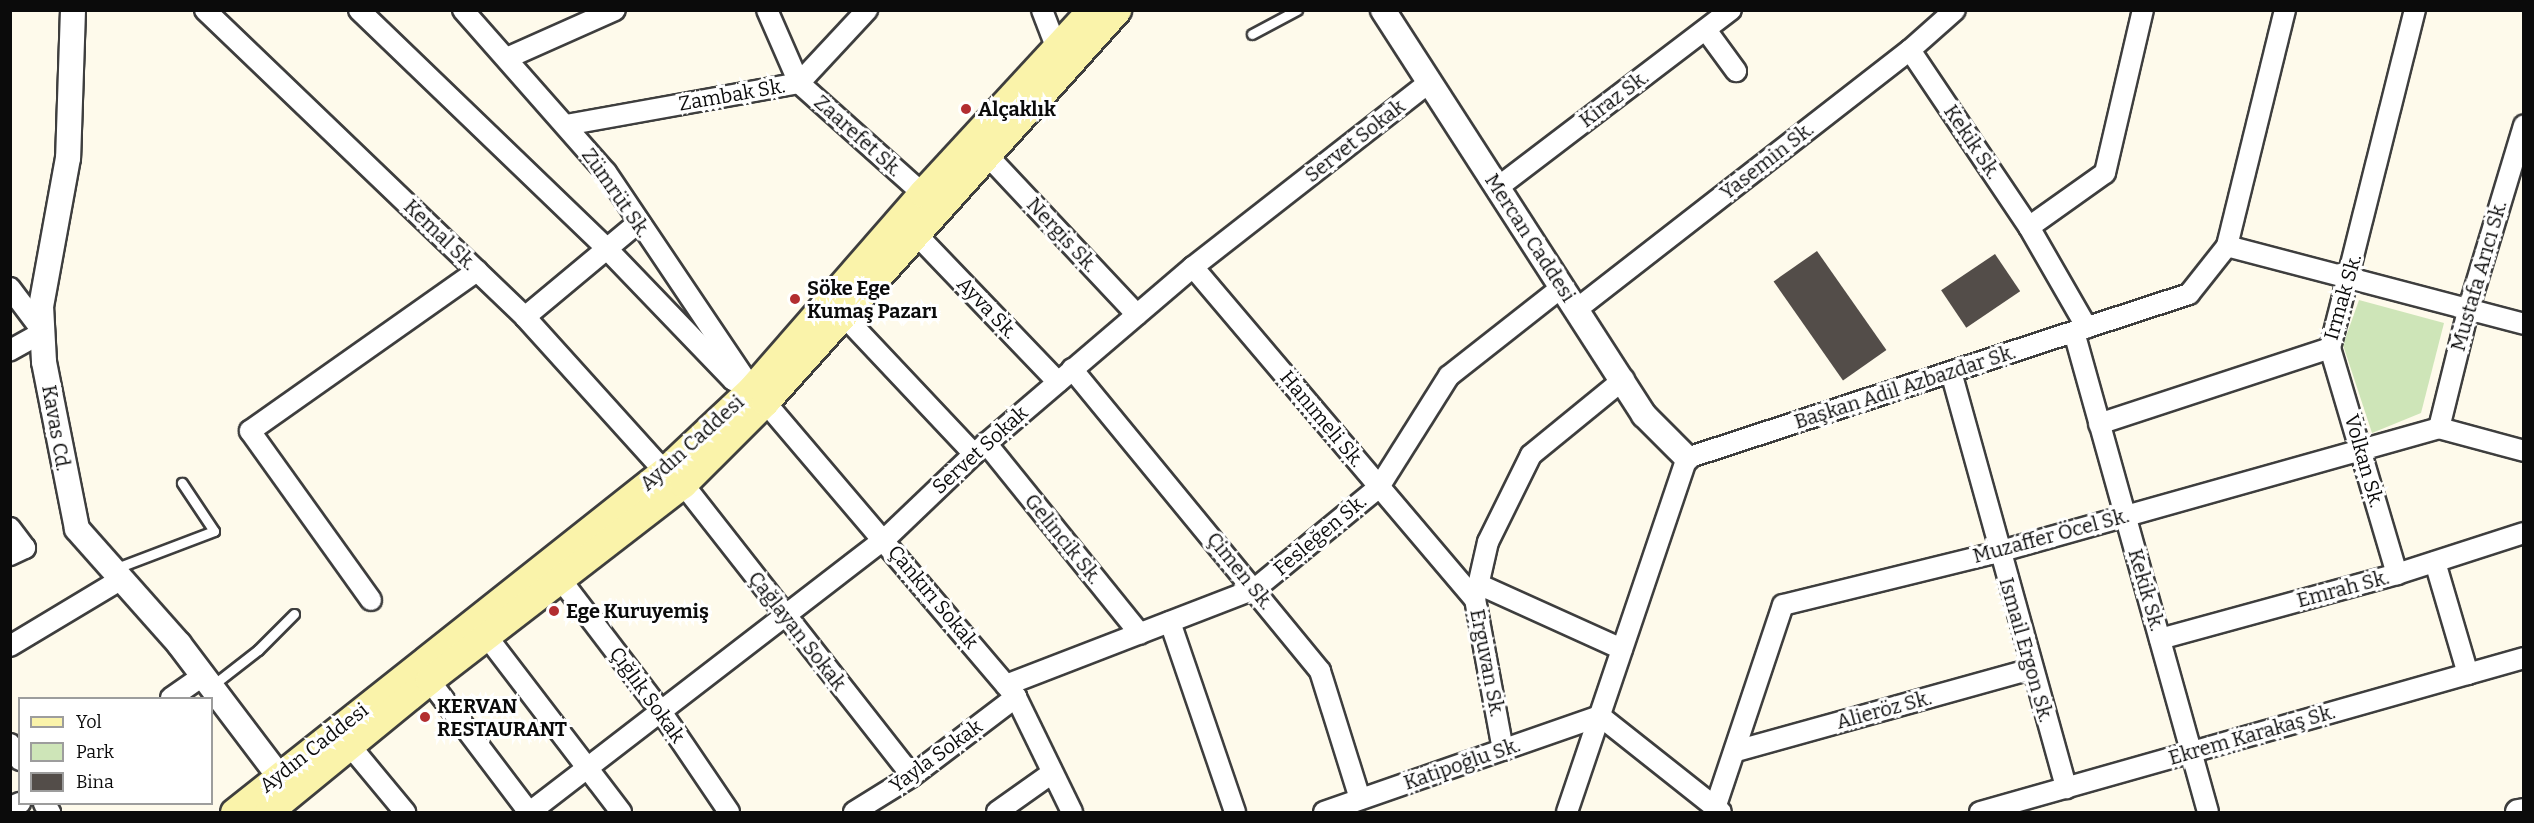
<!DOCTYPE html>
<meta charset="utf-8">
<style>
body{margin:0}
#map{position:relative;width:2534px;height:823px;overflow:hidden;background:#fefaeb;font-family:Bitter,serif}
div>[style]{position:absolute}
.green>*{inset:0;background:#cee5b8}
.building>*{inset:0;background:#534d49;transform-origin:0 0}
.roads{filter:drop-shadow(2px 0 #3e3e3e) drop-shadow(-2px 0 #3e3e3e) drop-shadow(0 2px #3e3e3e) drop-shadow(0 -2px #3e3e3e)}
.service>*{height:9px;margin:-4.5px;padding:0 4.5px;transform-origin:4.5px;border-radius:4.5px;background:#fff}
.minor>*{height:20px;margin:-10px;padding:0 10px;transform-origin:10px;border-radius:10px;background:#fff}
.tertiary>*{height:24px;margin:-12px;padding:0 12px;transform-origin:12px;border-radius:12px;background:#fff}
.secondary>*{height:27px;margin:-13.5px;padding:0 13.5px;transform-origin:13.5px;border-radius:13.5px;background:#faf3aa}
.dots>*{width:16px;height:16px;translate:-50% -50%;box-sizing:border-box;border:3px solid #fff;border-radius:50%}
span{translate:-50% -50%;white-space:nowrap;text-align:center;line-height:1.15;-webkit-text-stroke:6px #fff;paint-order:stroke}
.street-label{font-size:20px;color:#0b0b0b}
.poi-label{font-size:20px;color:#0b0b0b;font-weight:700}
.left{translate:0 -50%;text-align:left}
.frame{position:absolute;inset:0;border:12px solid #0b0b0b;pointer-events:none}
.legend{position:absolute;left:18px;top:697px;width:195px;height:108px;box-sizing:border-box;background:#fff;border:2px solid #9d9d9d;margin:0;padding:8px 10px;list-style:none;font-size:18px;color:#0b0b0b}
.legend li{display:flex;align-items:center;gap:12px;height:30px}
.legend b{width:30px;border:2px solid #9d9d9d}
</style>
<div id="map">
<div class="green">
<i style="clip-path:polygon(2359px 300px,2444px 323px,2421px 413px,2372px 433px,2343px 345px)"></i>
</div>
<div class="building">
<i style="left:1817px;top:251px;width:121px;height:53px;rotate:55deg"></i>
<i style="left:1995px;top:254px;width:45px;height:65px;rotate:56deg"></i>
</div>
<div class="roads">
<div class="service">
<i style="left:1252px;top:34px;width:51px;rotate:-28.1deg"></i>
<i style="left:114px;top:569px;width:107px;rotate:-20.8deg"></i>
<i style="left:214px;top:531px;width:58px;rotate:-123.7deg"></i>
<i style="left:213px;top:685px;width:57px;rotate:-37.9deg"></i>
<i style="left:258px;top:650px;width:51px;rotate:-45deg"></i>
</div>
<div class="minor">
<i style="left:205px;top:10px;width:443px;rotate:43.8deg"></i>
<i style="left:525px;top:317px;width:207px;rotate:47.9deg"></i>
<i style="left:359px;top:10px;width:346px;rotate:43.9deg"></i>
<i style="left:608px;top:250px;width:180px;rotate:46.1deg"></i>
<i style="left:733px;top:380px;width:21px;rotate:23deg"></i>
<i style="left:463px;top:10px;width:216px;rotate:48.6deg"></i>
<i style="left:606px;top:172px;width:249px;rotate:56.1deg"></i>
<i style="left:767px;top:10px;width:80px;rotate:66.3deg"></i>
<i style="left:799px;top:83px;width:165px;rotate:41.8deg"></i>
<i style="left:1042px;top:10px;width:40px;rotate:69deg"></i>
<i style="left:1706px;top:30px;width:51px;rotate:53.8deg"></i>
<i style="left:1910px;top:50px;width:213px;rotate:56.1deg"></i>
<i style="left:2029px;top:227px;width:116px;rotate:60.1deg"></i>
<i style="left:507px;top:58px;width:118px;rotate:-24deg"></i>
<i style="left:566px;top:125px;width:237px;rotate:-10.2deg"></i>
<i style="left:799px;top:83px;width:100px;rotate:-47deg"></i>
<i style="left:987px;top:155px;width:219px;rotate:46.8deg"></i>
<i style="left:1497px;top:188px;width:294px;rotate:-37.3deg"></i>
<i style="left:2029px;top:227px;width:93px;rotate:-35.4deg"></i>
<i style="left:2105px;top:173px;width:167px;rotate:-76.9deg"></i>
<i style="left:916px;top:234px;width:205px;rotate:46.2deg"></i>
<i style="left:2227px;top:246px;width:307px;rotate:14.7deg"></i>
<i style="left:1193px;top:267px;width:436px;rotate:49.7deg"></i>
<i style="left:10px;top:288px;width:55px;rotate:53.1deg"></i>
<i style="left:43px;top:332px;width:38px;rotate:151deg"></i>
<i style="left:1577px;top:309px;width:422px;rotate:-37.9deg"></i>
<i style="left:1910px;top:50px;width:60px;rotate:-41.6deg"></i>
<i style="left:843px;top:315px;width:191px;rotate:46.7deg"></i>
<i style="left:525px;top:317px;width:147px;rotate:-39.8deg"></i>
<i style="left:2074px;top:332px;width:498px;rotate:74.4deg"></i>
<i style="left:2330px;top:348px;width:236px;rotate:73.5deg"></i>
<i style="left:1072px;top:369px;width:391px;rotate:50.6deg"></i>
<i style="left:1320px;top:671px;width:134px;rotate:72.6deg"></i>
<i style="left:1951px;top:372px;width:432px;rotate:74.5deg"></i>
<i style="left:765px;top:402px;width:387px;rotate:49.6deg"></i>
<i style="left:1016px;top:697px;width:128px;rotate:64deg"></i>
<i style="left:2099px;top:424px;width:243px;rotate:-18.2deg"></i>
<i style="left:2330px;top:348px;width:349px;rotate:-75.9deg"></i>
<i style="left:2439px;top:428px;width:121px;rotate:-76.1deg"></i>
<i style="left:2468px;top:311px;width:194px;rotate:-73.2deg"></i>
<i style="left:986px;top:443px;width:245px;rotate:51.1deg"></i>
<i style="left:683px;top:484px;width:371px;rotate:51.9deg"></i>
<i style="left:10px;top:528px;width:25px;rotate:53deg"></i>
<i style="left:25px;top:548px;width:17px;rotate:155deg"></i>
<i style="left:2435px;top:562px;width:117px;rotate:73.6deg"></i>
<i style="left:561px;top:580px;width:163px;rotate:52.7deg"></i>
<i style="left:660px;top:710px;width:123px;rotate:55.9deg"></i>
<i style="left:1478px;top:584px;width:158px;rotate:24.3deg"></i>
<i style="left:371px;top:600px;width:208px;rotate:-125.6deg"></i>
<i style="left:250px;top:431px;width:278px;rotate:-35.2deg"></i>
<i style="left:1170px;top:622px;width:201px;rotate:71.1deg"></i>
<i style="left:488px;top:638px;width:219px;rotate:52.6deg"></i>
<i style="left:2160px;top:639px;width:246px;rotate:-15.3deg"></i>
<i style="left:2397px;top:574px;width:133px;rotate:-17.9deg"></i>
<i style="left:10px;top:646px;width:128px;rotate:-31deg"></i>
<i style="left:429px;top:680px;width:166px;rotate:52.9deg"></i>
<i style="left:1006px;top:685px;width:267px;rotate:-21.1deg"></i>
<i style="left:1255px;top:589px;width:161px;rotate:-39.4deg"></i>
<i style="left:1379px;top:487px;width:131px;rotate:-57.8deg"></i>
<i style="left:1449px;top:376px;width:144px;rotate:-38.2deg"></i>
<i style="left:171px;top:698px;width:39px;rotate:-35deg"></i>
<i style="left:10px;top:744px;width:19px;rotate:58deg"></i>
<i style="left:351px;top:747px;width:85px;rotate:50.3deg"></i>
<i style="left:1503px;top:750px;width:154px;rotate:-100.5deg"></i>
<i style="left:1475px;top:599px;width:58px;rotate:-77.2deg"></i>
<i style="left:1488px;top:542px;width:97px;rotate:-63.7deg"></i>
<i style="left:1531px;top:455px;width:120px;rotate:-39.3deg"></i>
<i style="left:1736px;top:751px;width:307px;rotate:-15.5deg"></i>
<i style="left:44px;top:804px;width:10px;rotate:53deg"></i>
<i style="left:10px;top:807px;width:11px;rotate:-22deg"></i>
<i style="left:1715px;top:808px;width:214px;rotate:-71.5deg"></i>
<i style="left:1783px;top:605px;width:221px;rotate:-13.8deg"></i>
<i style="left:1998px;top:552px;width:458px;rotate:-15.7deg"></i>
<i style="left:2439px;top:428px;width:88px;rotate:15.1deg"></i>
<i style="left:530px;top:812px;width:448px;rotate:-37.6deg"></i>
<i style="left:885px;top:539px;width:123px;rotate:-43.7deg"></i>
<i style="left:974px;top:454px;width:288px;rotate:-40.5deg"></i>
<i style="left:1193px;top:267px;width:297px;rotate:-38deg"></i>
<i style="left:854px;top:812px;width:68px;rotate:-31.8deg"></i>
<i style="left:912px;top:776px;width:131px;rotate:-37.2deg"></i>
<i style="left:997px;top:812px;width:67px;rotate:-35.3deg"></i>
<i style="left:1324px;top:812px;width:292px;rotate:-19.2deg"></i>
<i style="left:1600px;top:716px;width:154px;rotate:38.4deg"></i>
<i style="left:1567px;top:812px;width:374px;rotate:-71.3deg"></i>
<i style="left:1687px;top:458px;width:528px;rotate:-18.09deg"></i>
<i style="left:2189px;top:294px;width:61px;rotate:-51.6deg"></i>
<i style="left:2227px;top:246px;width:243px;rotate:-76.2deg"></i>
<i style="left:1980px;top:812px;width:565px;rotate:-15.81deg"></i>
</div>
<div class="tertiary">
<i style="left:73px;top:10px;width:148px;rotate:91.9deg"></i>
<i style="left:68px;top:158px;width:150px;rotate:100.3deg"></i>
<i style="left:41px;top:306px;width:56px;rotate:86.9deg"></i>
<i style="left:44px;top:362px;width:170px;rotate:78.8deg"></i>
<i style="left:77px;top:529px;width:154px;rotate:48.4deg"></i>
<i style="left:179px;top:644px;width:164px;rotate:52.9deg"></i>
<i style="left:1383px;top:10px;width:482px;rotate:57.2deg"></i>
<i style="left:1644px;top:415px;width:61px;rotate:45deg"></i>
<i style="left:2518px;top:812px;width:6px;rotate:-9deg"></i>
</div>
<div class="secondary">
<i style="left:234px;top:812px;width:549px;rotate:-38.42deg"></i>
<i style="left:664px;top:471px;width:121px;rotate:-43.3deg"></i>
<i style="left:752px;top:388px;width:259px;rotate:-48.9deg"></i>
<i style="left:922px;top:193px;width:249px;rotate:-47.3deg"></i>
<i style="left:268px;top:812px;width:208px;rotate:-39.3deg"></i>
<i style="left:429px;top:680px;width:321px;rotate:-37.7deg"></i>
<i style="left:683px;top:484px;width:116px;rotate:-45deg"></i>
<i style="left:765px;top:402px;width:527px;rotate:-48.08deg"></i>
</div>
</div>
<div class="dots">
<i style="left:966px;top:109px;background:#b22d30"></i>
<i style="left:795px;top:299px;background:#b22d30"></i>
<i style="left:554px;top:611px;background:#b22d30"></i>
<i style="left:425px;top:717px;background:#b22d30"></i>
</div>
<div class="street-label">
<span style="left:732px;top:95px;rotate:-10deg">Zambak Sk.</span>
<span style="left:1614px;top:99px;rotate:-37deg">Kiraz Sk.</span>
<span style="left:858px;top:136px;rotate:42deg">Zaarefet Sk.</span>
<span style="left:1355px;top:141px;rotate:-38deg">Servet Sokak</span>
<span style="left:1972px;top:142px;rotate:56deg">Kekik Sk.</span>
<span style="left:1767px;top:161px;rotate:-38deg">Yasemin Sk.</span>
<span style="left:616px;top:193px;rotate:55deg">Zümrüt Sk.</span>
<span style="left:440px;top:235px;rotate:44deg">Kemal Sk.</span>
<span style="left:1062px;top:235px;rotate:47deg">Nergis Sk.</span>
<span style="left:1530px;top:238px;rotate:57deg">Mercan Caddesi</span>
<span style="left:2479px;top:276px;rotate:-74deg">Mustafa Arıcı Sk.</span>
<span style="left:2343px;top:297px;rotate:-74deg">Irmak Sk.</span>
<span style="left:987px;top:308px;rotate:46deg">Ayva Sk.</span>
<span style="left:1905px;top:387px;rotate:-18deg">Başkan Adil Azbazdar Sk.</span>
<span style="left:1322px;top:419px;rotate:50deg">Hanımeli Sk.</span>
<span style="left:56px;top:428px;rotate:80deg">Kavas Cd.</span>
<span style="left:692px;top:443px;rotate:-42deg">Aydın Caddesi</span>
<span style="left:980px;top:450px;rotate:-42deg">Servet Sokak</span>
<span style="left:2364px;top:461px;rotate:74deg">Volkan Sk.</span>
<span style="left:1320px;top:535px;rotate:-40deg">Fesleğen Sk.</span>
<span style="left:2051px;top:536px;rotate:-15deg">Muzaffer Öcel Sk.</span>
<span style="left:1063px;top:539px;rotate:51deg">Gelincik Sk.</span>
<span style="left:1240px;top:571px;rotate:51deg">Çimen Sk.</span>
<span style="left:2343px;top:589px;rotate:-15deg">Emrah Sk.</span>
<span style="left:2146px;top:590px;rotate:74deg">Kekik Sk.</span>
<span style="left:933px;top:597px;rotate:50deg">Çankırı Sokak</span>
<span style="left:797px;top:631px;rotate:52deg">Çağlayan Sokak</span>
<span style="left:2026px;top:650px;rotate:74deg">Ismail Ergon Sk.</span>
<span style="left:1487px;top:663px;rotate:79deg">Erguvan Sk.</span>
<span style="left:647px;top:695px;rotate:54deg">Çığlık Sokak</span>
<span style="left:1884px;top:710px;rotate:-15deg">Alieröz Sk.</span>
<span style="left:2252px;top:735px;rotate:-16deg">Ekrem Karakaş Sk.</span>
<span style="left:314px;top:748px;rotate:-38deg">Aydın Caddesi</span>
<span style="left:936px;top:756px;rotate:-36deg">Yayla Sokak</span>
<span style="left:1462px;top:764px;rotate:-19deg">Katipoğlu Sk.</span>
</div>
<div class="poi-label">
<span class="left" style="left:978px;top:109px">Alçaklık</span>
<span class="left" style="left:807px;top:300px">Söke Ege<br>Kumaş Pazarı</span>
<span class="left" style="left:566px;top:611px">Ege Kuruyemiş</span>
<span class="left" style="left:437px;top:718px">KERVAN<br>RESTAURANT</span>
</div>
<div class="frame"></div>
<ul class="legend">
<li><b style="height:8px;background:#faf3aa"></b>Yol</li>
<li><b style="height:16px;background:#cee5b8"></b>Park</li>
<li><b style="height:16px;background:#534d49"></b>Bina</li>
</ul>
</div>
